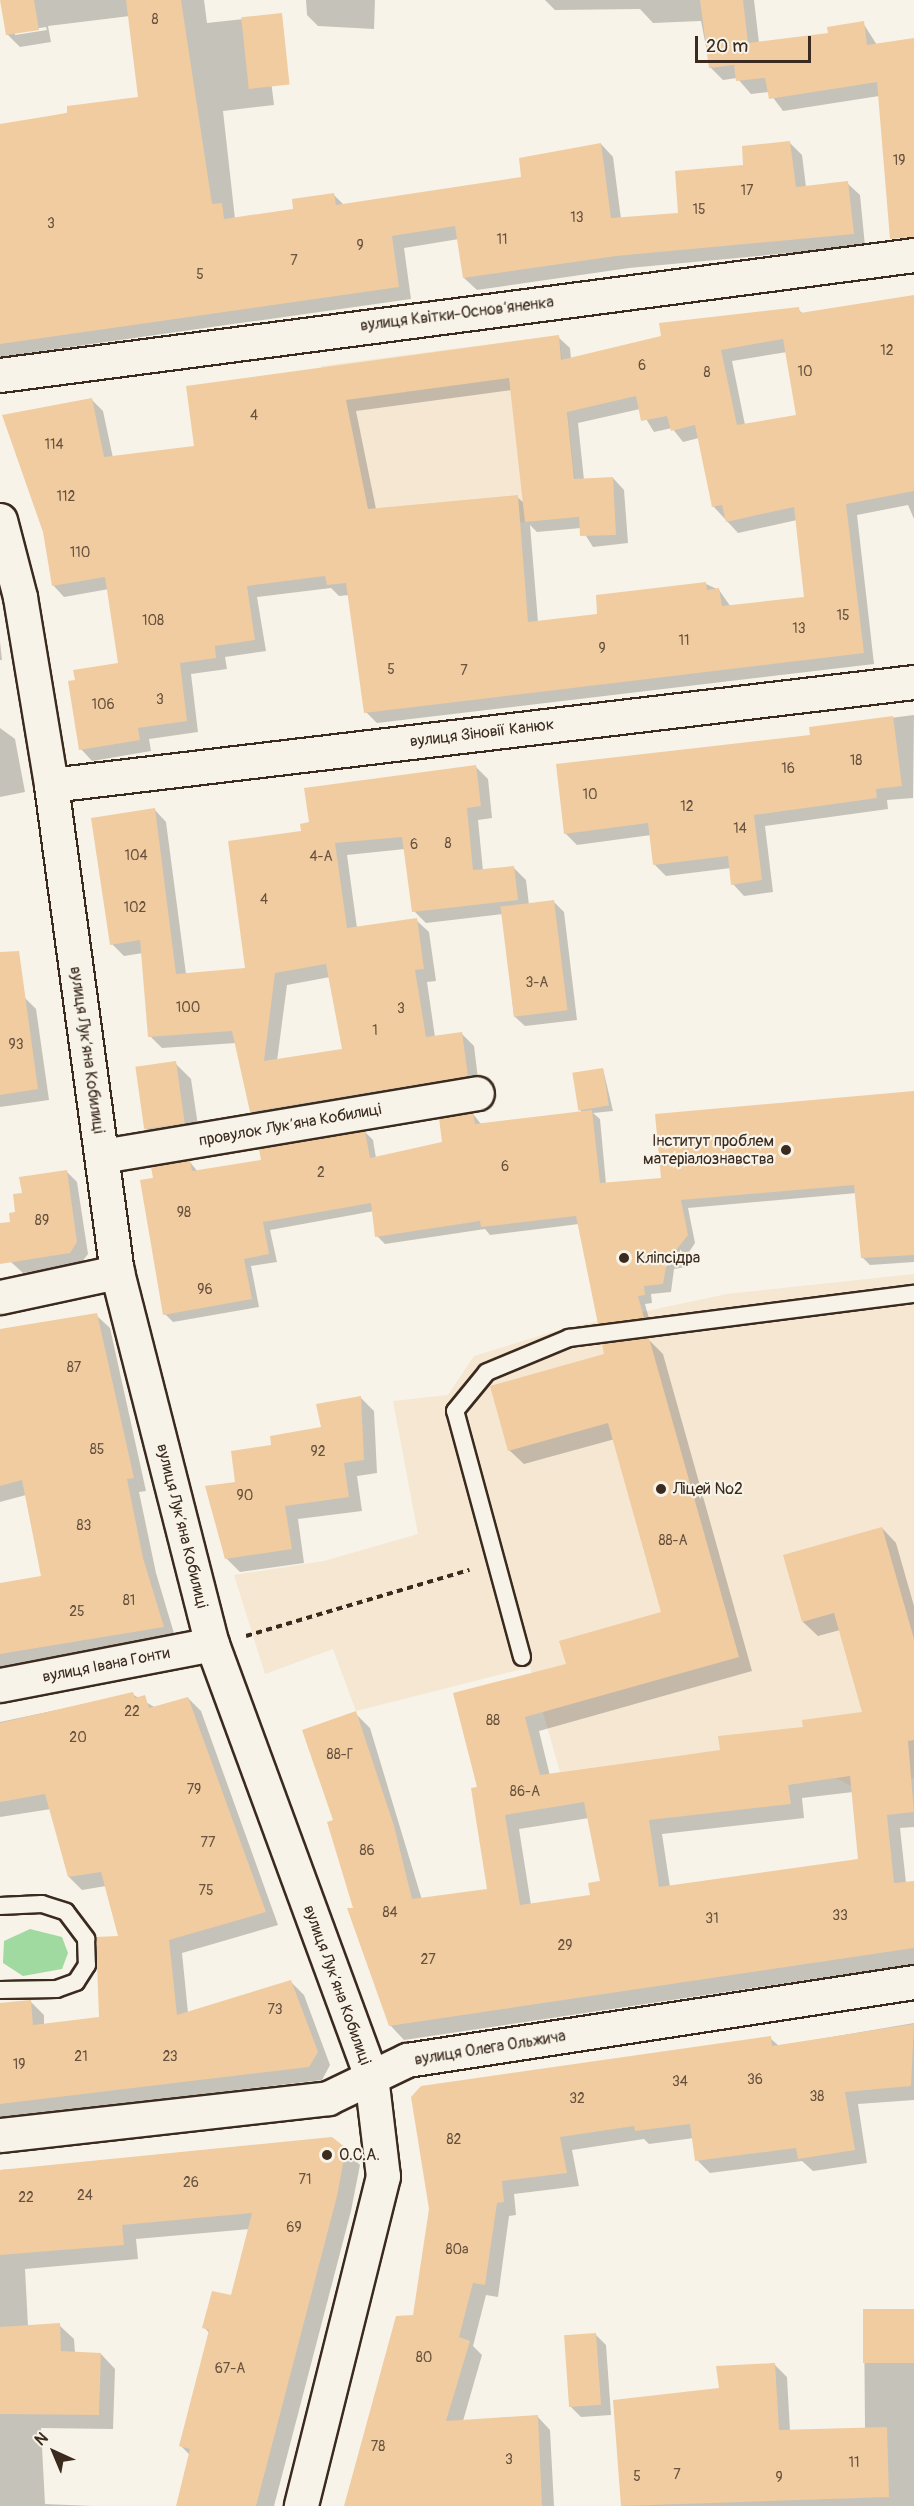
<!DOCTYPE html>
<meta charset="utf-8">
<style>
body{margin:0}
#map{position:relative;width:914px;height:2506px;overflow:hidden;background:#f7f3e8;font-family:Pangolin,sans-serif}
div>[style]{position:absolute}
.built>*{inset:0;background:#f5e7d2}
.green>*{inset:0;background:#a0daa0}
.shadow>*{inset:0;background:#0003}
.building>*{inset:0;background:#f0cca0;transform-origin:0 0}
.path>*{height:4px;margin-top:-2px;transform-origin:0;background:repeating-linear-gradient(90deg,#3b2a1e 0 6px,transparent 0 10.5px)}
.roads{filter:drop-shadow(2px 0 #3b2a1e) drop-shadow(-2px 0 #3b2a1e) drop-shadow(0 2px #3b2a1e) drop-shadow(0 -2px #3b2a1e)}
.lane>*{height:16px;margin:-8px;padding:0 8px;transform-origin:8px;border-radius:8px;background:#f7f3e8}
.street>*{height:33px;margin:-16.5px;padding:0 16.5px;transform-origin:16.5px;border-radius:16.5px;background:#f7f3e8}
.secondary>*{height:33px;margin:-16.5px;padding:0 16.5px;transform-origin:16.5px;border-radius:16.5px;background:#f7f3e8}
.dots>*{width:16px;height:16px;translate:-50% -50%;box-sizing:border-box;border:3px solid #f7f3e8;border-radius:50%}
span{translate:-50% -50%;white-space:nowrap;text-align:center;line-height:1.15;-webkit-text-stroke:4.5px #f7f3e8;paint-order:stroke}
.number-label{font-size:14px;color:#68523e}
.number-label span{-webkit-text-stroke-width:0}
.street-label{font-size:16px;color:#3b2a1e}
.poi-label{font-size:16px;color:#3b2a1e}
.right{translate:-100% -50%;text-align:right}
.left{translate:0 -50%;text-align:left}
.north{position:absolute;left:24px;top:2422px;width:60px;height:60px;-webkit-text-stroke:4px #f7f3e8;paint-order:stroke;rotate:316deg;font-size:16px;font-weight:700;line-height:24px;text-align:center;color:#3b2a1e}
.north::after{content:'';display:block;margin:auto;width:21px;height:27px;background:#3b2a1e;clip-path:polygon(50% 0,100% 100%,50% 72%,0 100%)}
.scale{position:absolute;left:695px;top:36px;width:116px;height:27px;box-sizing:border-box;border:3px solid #3b2a1e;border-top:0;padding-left:8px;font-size:18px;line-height:21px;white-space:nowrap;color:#3b2a1e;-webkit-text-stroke:4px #f7f3e8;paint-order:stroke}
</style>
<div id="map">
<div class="built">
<i style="clip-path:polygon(559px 335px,579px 517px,360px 537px,333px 453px,321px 366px)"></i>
<i style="clip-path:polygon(914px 1274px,914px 1778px,851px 1786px,836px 1778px,802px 1783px,697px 1753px,560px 1772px,530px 1667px,356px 1711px,333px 1649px,265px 1674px,234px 1575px,324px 1561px,418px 1534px,393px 1401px,448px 1395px,474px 1356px,562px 1329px,727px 1294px)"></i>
</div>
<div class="green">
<i style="clip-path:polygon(30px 1929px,62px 1937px,68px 1953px,62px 1969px,23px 1976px,3px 1963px,4px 1941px)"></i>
</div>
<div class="shadow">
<i style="clip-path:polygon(evenodd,2px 0,204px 0,207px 23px,253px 18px,265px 31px,274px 105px,223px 111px,235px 219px,295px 211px,333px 194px,344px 205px,523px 178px,601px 144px,613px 157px,621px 219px,680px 214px,745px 167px,790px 143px,802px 155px,806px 187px,847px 183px,860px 195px,865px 246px,629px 268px,477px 290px,464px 278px,459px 239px,404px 248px,411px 299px,0 357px,0 127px,140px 98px,130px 16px,48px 26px,51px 42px,20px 47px,7px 34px,2px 0,46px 27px,47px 30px,15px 35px,15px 32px,46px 27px)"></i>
<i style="clip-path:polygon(306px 0,375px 0,374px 29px,318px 26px,307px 15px)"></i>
<i style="clip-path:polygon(545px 0,754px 0,759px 43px,830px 34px,863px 23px,877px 45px,914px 39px,914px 207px,879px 96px,783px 111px,769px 92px,751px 94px,737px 78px,723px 80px,710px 67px,701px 21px,653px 23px,640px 9px,555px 10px)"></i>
<i style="clip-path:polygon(evenodd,914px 299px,914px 519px,908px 505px,857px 515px,874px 664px,377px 723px,366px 712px,349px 595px,339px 596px,331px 588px,257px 597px,266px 651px,225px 657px,227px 669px,191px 674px,198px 732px,149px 739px,151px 751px,92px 761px,81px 749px,120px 665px,109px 589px,64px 597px,53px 585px,92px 400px,103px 411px,113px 458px,195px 448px,187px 387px,558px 337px,570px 348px,571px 359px,798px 309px,803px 314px,914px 299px,787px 352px,798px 416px,745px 425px,732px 361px,787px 352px,914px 299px,512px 390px,524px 503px,517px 497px,376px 509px,356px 411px,512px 390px,914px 299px,640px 409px,654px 432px,672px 428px,683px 442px,699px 438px,713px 506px,738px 533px,797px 520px,806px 598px,731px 607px,719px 590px,706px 584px,599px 616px,538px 622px,530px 525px,537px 532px,581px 528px,593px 547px,628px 543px,624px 490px,613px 478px,584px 480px,578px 423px,640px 409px)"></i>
<i style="clip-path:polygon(0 642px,2px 660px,0 660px)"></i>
<i style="clip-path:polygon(914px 715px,913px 798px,887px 800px,888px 809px,765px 826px,773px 892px,744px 896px,733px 884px,731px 868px,666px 876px,655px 865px,651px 835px,577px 845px,565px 833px,812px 736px,811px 728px)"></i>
<i style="clip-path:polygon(0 728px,15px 739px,25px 792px,0 797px)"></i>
<i style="clip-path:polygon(evenodd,476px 767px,488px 779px,492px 818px,478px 820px,483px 871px,514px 868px,526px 880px,529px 905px,554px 902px,564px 912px,577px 1020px,525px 1026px,514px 1016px,503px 914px,426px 923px,414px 911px,405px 849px,347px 855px,357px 928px,416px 920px,429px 932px,436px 981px,427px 982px,435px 1037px,462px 1034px,474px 1046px,479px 1087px,264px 1123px,252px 1111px,236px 1043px,162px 1048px,150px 1036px,143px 953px,124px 956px,112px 944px,154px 809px,166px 822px,186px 974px,247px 969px,302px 832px,476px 767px,330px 977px,344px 1051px,277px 1061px,287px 985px,330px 977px)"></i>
<i style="clip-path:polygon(25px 998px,36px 1009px,49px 1100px,0 1107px,0 1001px)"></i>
<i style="clip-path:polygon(175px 1063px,191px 1079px,200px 1139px,162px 1145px,146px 1129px)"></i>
<i style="clip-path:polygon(603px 1069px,613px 1111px,593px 1113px,600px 1119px,606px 1184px,662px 1179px,914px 1093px,914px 1262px,870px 1265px,862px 1257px,857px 1193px,688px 1208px,695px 1243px,685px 1258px,686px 1267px,674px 1269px,671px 1292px,651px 1294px,652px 1303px,645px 1304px,651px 1326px,607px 1331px,599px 1323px,579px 1224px,490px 1235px,485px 1229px,385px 1244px,377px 1236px,374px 1211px,270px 1230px,277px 1262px,251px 1266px,259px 1307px,173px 1322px,165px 1314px,154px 1179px,190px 1162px,198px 1172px,263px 1161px,365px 1132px,373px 1140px,376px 1158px,443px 1143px,473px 1114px,481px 1124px,582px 1112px,579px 1109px)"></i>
<i style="clip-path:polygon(66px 1171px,77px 1182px,88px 1254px,81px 1263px,23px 1273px,11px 1262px,23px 1194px)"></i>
<i style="clip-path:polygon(96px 1315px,110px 1328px,146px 1491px,139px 1492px,156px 1573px,176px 1640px,0 1670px,0 1585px,43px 1577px,26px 1495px,0 1502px,0 1336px)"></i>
<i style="clip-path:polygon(evenodd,649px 1340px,663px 1354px,752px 1671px,539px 1731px,550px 1776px,722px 1751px,863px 1713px,840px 1630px,818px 1636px,803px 1622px,882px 1528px,896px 1543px,914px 1606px,914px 1827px,900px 1828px,906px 1883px,914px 1883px,914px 1964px,404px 2040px,390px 2025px,335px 1821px,355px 1713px,370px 1728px,422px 1900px,489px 1890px,478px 1788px,455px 1694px,568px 1666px,663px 1613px,615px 1439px,524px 1464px,509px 1450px,606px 1355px,649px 1340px,853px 1792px,860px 1860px,670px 1887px,662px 1834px,804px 1818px,802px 1798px,853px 1792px,649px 1340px,589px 1818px,602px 1882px,592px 1896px,531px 1905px,519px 1829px,589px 1818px)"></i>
<i style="clip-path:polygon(361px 1398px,374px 1411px,377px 1473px,357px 1476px,362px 1511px,298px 1519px,304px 1563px,240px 1572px,226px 1558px,237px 1483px,273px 1446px,323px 1428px)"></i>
<i style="clip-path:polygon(132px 1694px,156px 1708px,188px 1698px,201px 1711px,278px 1925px,182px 1953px,188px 2013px,291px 1982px,304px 1995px,330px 2065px,322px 2080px,0 2118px,0 2004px,31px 2002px,44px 2015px,44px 2025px,101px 2019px,120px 1937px,106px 1886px,82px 1890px,69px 1877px,51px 1809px,0 1817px,0 1722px)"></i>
<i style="clip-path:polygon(914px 2023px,914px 2100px,858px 2104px,867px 2163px,813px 2171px,802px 2161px,710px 2173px,697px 2160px,694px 2138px,649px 2144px,644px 2139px,572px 2150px,579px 2186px,514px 2194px,516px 2215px,509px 2216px,498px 2297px,486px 2295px,473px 2346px,482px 2355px,463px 2421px,537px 2416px,550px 2430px,554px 2506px,347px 2506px,415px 2317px,431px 2209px,412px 2098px,770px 2038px,779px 2046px)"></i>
<i style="clip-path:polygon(345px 2150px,360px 2165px,351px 2211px,274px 2506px,178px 2506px,190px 2455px,181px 2446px,210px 2334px,204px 2327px,232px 2297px,250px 2229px,136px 2239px,138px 2259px,25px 2269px,28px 2326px,59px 2325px,74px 2339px,75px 2353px,101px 2354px,115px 2369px,113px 2429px,41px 2428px,45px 2504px,93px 2506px,0 2506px,0 2170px)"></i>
<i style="clip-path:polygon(914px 2311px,914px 2506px,623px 2506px,615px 2401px,721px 2390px,774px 2364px,787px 2377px,790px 2431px,865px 2429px,864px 2313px)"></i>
<i style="clip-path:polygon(595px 2334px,606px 2345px,611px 2415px,581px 2417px,570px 2406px)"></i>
</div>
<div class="building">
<i style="clip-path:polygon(0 0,34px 0,39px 30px,6px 35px)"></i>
<i style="clip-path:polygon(126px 0,181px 0,212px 204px,222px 203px,224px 219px,293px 209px,292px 199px,334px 193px,336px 205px,521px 177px,519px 158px,601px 143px,611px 218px,678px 213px,675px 171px,743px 165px,742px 146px,790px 141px,796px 187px,848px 181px,854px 234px,616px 256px,463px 278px,455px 226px,392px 236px,399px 287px,0 344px,0 124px,67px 113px,67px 106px,138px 97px)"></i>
<i style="clip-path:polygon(700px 0,743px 0,748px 43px,828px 33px,827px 27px,864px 21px,867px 45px,914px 38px,914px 237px,890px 239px,877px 82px,769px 99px,765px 78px,736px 81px,734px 65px,709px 68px)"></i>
<i style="left:282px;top:13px;width:72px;height:41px;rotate:84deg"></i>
<i style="clip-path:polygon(evenodd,914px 295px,914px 491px,846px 504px,864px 653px,364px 713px,346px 583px,327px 585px,325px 576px,247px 586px,255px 640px,215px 646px,216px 658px,180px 663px,187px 721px,138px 728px,140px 740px,79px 750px,68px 681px,75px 680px,73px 670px,118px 663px,105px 577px,52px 586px,43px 532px,2px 415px,92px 398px,104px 457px,194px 446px,186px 386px,559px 335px,561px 360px,661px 336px,659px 323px,799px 307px,800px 313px,914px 295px,783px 339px,796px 415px,737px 425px,721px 350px,783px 339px,914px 295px,509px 378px,525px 522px,579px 517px,580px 536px,616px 535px,613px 477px,574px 479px,567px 412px,636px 396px,641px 421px,667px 416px,671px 431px,695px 425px,712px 507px,722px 505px,726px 522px,794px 507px,804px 597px,722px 606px,719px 588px,707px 590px,706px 582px,596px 595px,597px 614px,528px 622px,518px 495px,368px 509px,346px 400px,509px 378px)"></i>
<i style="clip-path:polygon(893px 716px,902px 786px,876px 789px,877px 798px,754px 815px,762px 880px,731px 885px,728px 856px,653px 865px,648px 823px,564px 834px,556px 764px,810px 735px,809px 727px)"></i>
<i style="clip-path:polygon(evenodd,476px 765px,481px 806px,467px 808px,473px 870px,514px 866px,518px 900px,412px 912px,402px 837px,335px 843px,347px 928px,417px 918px,424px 969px,415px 970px,426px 1037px,462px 1032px,468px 1076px,250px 1112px,232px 1031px,148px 1037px,140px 940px,110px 945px,91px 818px,155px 808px,176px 974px,245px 968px,228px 841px,301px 831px,300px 824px,309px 822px,304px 788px,476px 765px,326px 964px,342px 1049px,264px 1061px,275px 973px,326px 964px)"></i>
<i style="left:554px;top:900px;width:111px;height:54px;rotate:83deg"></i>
<i style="clip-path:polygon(19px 951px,38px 1089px,0 1095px,0 952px)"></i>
<i style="left:176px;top:1061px;width:63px;height:41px;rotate:82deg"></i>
<i style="left:603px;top:1068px;width:38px;height:31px;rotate:81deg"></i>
<i style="clip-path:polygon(914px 1091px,914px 1255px,861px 1258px,854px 1185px,681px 1200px,688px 1235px,677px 1249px,679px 1260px,667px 1261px,663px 1284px,644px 1286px,645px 1295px,638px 1296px,644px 1318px,598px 1324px,576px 1216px,481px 1227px,480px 1221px,375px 1237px,371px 1203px,263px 1222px,269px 1254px,244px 1259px,252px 1299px,163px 1315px,140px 1180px,153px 1178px,151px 1167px,190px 1160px,192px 1171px,261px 1160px,259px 1149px,365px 1131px,370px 1158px,442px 1142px,439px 1118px,473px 1113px,475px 1124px,592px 1110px,600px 1183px,661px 1178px,655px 1114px)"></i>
<i style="clip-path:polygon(67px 1170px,77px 1242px,70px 1253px,0 1264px,0 1223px,10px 1222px,9px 1213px,15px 1212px,13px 1194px,22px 1193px,19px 1177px)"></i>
<i style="clip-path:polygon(97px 1313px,134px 1478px,127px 1479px,143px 1558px,164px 1627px,0 1654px,0 1583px,41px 1576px,22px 1480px,0 1486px,0 1329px)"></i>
<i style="clip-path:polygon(evenodd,649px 1338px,739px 1657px,525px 1717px,540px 1775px,720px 1750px,718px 1736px,803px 1727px,802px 1720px,862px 1712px,834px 1613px,802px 1622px,783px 1555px,882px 1527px,914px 1639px,914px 1740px,908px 1741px,914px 1812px,887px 1815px,894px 1883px,914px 1881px,914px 1948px,389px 2026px,347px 1908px,353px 1908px,327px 1822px,333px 1820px,302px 1730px,356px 1711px,394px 1826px,412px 1899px,487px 1889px,471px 1788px,477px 1787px,453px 1693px,566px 1664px,559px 1641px,661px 1612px,608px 1423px,508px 1451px,490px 1386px,604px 1354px,602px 1344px,649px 1338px,850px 1776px,858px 1859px,659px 1887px,649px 1820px,791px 1804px,788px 1785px,850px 1776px,649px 1338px,584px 1802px,600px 1881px,588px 1883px,590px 1895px,520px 1905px,505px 1815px,584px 1802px)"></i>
<i style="clip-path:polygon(361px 1396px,364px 1460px,344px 1463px,349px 1497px,285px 1506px,292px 1549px,225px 1559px,205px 1486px,235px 1482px,231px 1451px,271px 1445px,270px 1436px,321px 1427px,316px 1404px)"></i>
<i style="clip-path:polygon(133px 1692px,135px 1698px,145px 1695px,149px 1708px,188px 1697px,266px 1912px,169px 1940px,177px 2015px,291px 1980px,318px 2052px,309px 2067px,0 2104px,0 2003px,31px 2000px,33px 2025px,99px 2017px,96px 1937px,118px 1936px,101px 1872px,68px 1877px,45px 1794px,0 1802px,0 1723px)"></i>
<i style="clip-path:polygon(914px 2024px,911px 2086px,845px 2092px,855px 2150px,798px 2159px,796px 2148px,695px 2161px,690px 2124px,635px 2131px,634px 2126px,560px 2137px,567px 2173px,502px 2181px,504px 2202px,497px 2203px,485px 2285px,473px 2283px,459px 2337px,470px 2341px,446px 2421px,538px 2415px,542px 2506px,344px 2506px,396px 2316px,413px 2315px,429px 2209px,411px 2097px,421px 2086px,771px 2036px,772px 2046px)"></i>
<i style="clip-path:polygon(332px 2137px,346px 2148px,337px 2196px,256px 2506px,176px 2506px,190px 2449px,179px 2446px,209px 2330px,202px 2328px,212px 2291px,231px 2295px,252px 2213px,122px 2225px,124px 2245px,0 2255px,0 2170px)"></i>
<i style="left:914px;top:2309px;width:54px;height:51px;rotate:90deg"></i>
<i style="clip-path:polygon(60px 2323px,61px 2351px,101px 2353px,99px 2415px,0 2414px,0 2327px)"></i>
<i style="left:596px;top:2333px;width:72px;height:32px;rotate:86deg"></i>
<i style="clip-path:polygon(775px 2363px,779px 2430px,887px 2427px,889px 2497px,621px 2506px,613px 2400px,719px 2388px,716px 2366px)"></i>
</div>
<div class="path">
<i style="left:246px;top:1636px;width:233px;rotate:-16.5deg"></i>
</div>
<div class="roads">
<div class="lane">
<i style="left:522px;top:1657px;width:255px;rotate:-105.2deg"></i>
<i style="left:455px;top:1411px;width:50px;rotate:-50.6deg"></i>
<i style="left:487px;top:1372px;width:89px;rotate:-22.5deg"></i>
<i style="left:569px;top:1338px;width:348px;rotate:-7.3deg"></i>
<i style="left:0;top:1906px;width:42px;rotate:-2.7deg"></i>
<i style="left:42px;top:1904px;width:25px;rotate:18deg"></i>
<i style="left:66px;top:1912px;width:34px;rotate:53deg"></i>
<i style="left:86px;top:1939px;width:26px;rotate:88deg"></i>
<i style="left:87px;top:1965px;width:20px;rotate:123deg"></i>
<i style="left:76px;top:1982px;width:20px;rotate:160deg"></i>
<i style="left:57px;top:1989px;width:57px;rotate:179deg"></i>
</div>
<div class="street">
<i style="left:0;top:375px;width:922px;rotate:-7.48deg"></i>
<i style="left:51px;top:785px;width:869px;rotate:-6.81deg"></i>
<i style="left:102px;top:1156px;width:380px;rotate:-9.5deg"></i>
<i style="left:0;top:1297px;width:120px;rotate:-12.1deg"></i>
<i style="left:0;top:1685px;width:216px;rotate:-10.9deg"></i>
<i style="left:0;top:2135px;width:330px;rotate:-6.4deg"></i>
<i style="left:328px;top:2098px;width:88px;rotate:-25.7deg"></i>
<i style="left:407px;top:2060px;width:513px;rotate:-8.75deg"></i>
</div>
<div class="secondary">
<i style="left:0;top:520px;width:80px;rotate:75.4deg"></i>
<i style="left:20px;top:597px;width:191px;rotate:80.6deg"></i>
<i style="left:51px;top:785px;width:491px;rotate:82.3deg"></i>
<i style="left:117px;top:1272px;width:384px;rotate:75.7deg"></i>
<i style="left:212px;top:1644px;width:460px;rotate:69.8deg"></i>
<i style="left:371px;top:2076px;width:101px;rotate:83.2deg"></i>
<i style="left:383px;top:2176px;width:340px;rotate:104deg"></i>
</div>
</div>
<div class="dots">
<i style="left:786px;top:1150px;background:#3b2a1e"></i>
<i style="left:624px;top:1258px;background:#3b2a1e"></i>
<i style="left:661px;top:1489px;background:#3b2a1e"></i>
<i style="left:327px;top:2155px;background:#3b2a1e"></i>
</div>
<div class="number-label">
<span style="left:155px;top:20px">8</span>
<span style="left:899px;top:161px">19</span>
<span style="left:747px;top:191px">17</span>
<span style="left:699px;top:210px">15</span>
<span style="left:577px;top:218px">13</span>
<span style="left:51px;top:224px">3</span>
<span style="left:502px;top:240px">11</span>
<span style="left:360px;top:246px">9</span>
<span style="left:294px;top:261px">7</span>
<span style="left:200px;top:275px">5</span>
<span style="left:887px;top:351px">12</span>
<span style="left:642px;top:366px">6</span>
<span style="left:805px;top:372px">10</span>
<span style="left:707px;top:373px">8</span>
<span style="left:254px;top:416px">4</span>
<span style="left:54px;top:445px">114</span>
<span style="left:66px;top:497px">112</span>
<span style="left:80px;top:553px">110</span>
<span style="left:843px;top:616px">15</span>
<span style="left:153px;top:621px">108</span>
<span style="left:799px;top:629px">13</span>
<span style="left:684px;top:641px">11</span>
<span style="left:602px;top:649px">9</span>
<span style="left:391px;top:670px">5</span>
<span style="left:464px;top:671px">7</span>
<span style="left:160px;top:700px">3</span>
<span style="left:103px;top:705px">106</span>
<span style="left:856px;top:761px">18</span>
<span style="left:788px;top:769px">16</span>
<span style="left:590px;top:795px">10</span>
<span style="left:687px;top:807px">12</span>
<span style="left:740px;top:829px">14</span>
<span style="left:448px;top:844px">8</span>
<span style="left:414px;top:845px">6</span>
<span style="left:136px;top:856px">104</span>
<span style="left:321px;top:857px">4-А</span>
<span style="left:264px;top:900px">4</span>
<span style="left:135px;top:908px">102</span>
<span style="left:537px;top:983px">3-А</span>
<span style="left:188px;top:1008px">100</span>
<span style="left:401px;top:1009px">3</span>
<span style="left:375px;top:1031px">1</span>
<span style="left:16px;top:1045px">93</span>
<span style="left:505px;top:1167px">6</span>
<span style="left:321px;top:1173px">2</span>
<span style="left:184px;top:1213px">98</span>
<span style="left:42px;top:1221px">89</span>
<span style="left:205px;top:1290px">96</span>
<span style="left:74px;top:1368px">87</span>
<span style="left:97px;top:1450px">85</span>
<span style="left:318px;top:1452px">92</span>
<span style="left:245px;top:1496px">90</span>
<span style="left:84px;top:1526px">83</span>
<span style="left:673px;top:1541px">88-А</span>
<span style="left:129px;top:1601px">81</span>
<span style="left:77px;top:1612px">25</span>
<span style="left:132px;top:1712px">22</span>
<span style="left:493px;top:1721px">88</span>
<span style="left:78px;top:1738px">20</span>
<span style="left:340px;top:1755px">88-Г</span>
<span style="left:194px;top:1790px">79</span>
<span style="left:525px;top:1792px">86-А</span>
<span style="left:208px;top:1843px">77</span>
<span style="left:367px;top:1851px">86</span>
<span style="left:206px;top:1891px">75</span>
<span style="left:390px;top:1913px">84</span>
<span style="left:840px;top:1916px">33</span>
<span style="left:712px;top:1919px">31</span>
<span style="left:565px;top:1946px">29</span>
<span style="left:428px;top:1960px">27</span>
<span style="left:275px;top:2010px">73</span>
<span style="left:81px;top:2057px">21</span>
<span style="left:170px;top:2057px">23</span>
<span style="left:19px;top:2065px">19</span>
<span style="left:755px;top:2080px">36</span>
<span style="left:680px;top:2082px">34</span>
<span style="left:817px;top:2097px">38</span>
<span style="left:577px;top:2099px">32</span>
<span style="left:454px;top:2140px">82</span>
<span style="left:305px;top:2180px">71</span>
<span style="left:191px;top:2183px">26</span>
<span style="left:85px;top:2196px">24</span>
<span style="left:26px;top:2198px">22</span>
<span style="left:294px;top:2228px">69</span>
<span style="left:457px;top:2250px">80а</span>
<span style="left:424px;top:2358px">80</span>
<span style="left:230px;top:2369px">67-А</span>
<span style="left:378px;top:2447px">78</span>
<span style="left:509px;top:2460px">3</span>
<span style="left:854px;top:2463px">11</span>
<span style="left:677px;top:2475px">7</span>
<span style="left:637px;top:2477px">5</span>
<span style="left:779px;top:2478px">9</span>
</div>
<div class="street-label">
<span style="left:457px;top:314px;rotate:-7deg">вулиця Квітки-Основʼяненка</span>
<span style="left:482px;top:733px;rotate:-7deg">вулиця Зіновії Канюк</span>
<span style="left:87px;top:1050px;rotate:82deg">вулиця Лукʼяна Кобилиці</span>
<span style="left:290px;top:1125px;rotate:-10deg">провулок Лукʼяна Кобилиці</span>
<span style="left:182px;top:1526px;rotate:76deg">вулиця Лукʼяна Кобилиці</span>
<span style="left:106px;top:1665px;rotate:-11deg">вулиця Івана Гонти</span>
<span style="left:337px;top:1985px;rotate:70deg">вулиця Лукʼяна Кобилиці</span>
<span style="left:490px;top:2048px;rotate:-9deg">вулиця Олега Ольжича</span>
</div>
<div class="poi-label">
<span class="right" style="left:774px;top:1150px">Інститут проблем<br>матеріалознавства</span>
<span class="left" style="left:636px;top:1258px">Кліпсідра</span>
<span class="left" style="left:673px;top:1489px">Ліцей №2</span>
<span class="left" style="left:339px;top:2155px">О.С.А.</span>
</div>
<div class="north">N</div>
<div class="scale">20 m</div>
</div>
